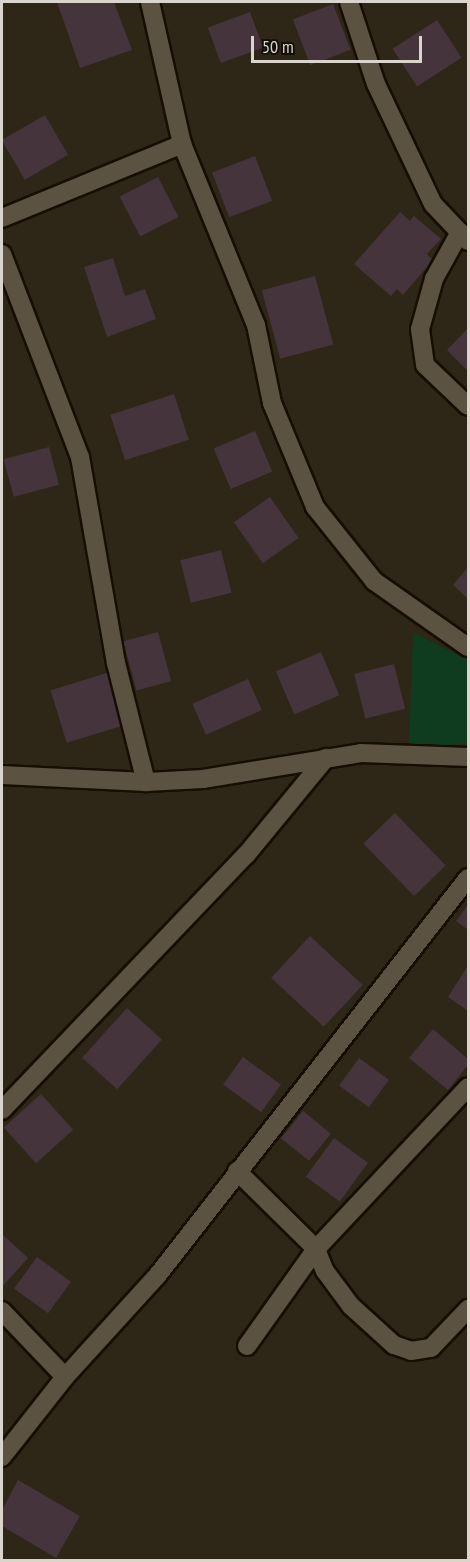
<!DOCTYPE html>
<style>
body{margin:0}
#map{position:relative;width:470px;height:1562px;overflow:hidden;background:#2e2617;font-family:"PT Sans Narrow",sans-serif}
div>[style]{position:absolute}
.green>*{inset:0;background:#0f3b1e}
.building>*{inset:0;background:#45343b;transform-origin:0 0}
.roads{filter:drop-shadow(2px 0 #160e03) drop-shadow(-2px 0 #160e03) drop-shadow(0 2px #160e03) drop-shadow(0 -2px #160e03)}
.minor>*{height:18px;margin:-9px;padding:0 9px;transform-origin:9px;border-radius:9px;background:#5b5242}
span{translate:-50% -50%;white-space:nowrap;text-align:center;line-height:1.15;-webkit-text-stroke:4.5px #130f09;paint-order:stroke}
.frame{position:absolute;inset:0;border:3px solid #dad5cc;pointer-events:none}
.scale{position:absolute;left:251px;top:36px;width:171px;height:27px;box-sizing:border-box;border:3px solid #dad5cc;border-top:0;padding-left:8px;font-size:18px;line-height:21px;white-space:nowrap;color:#dad5cc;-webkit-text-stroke:4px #130f09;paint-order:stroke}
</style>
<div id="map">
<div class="green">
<i style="clip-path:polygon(413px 632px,468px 660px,468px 744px,409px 747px)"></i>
</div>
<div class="building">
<i style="clip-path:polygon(57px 2px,114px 2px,132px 50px,80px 68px)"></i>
<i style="left:333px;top:4px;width:49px;height:43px;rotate:69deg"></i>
<i style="left:250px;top:12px;width:38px;height:45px;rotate:70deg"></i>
<i style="left:437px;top:20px;width:45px;height:53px;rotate:57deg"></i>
<i style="left:45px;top:115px;width:46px;height:50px;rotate:60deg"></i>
<i style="left:255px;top:156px;width:48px;height:46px;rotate:69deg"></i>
<i style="left:158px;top:177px;width:45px;height:43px;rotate:63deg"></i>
<i style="clip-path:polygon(400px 212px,410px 221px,414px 216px,441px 239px,427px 254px,433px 260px,403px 295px,397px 289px,391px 296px,354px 264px)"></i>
<i style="clip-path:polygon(113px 258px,125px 296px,145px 289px,156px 319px,107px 337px,84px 267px)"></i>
<i style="left:315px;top:276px;width:71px;height:55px;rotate:75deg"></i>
<i style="clip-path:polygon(468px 328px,468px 371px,447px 350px)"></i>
<i style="left:174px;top:394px;width:48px;height:67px;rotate:72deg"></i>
<i style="left:255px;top:431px;width:44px;height:45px;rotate:67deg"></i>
<i style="left:49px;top:447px;width:39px;height:47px;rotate:75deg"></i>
<i style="left:270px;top:497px;width:50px;height:44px;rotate:55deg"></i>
<i style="left:221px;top:550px;width:44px;height:42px;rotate:76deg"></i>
<i style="clip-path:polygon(468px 567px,468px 599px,453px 585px)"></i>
<i style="left:158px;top:632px;width:51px;height:36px;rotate:75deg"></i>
<i style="left:321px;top:652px;width:47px;height:49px;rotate:67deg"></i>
<i style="left:394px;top:664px;width:46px;height:41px;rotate:76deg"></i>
<i style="left:107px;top:673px;width:55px;height:59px;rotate:73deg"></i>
<i style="left:248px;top:679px;width:34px;height:61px;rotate:66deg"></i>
<i style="left:395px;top:813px;width:73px;height:44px;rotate:46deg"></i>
<i style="clip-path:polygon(468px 905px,468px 930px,456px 921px)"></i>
<i style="left:310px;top:936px;width:72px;height:57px;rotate:43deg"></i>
<i style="clip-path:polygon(468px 965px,468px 1011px,448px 997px)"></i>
<i style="left:127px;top:1008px;width:47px;height:67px;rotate:42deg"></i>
<i style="clip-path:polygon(433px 1029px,468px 1059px,468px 1065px,448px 1090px,409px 1058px)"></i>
<i style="left:243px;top:1057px;width:47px;height:34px;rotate:36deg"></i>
<i style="left:359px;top:1058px;width:37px;height:34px;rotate:36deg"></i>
<i style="left:41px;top:1094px;width:48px;height:50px;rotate:48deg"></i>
<i style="left:303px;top:1111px;width:36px;height:35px;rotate:39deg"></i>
<i style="left:334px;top:1138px;width:42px;height:48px;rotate:36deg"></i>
<i style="clip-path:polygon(2px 1234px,28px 1258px,2px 1287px)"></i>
<i style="left:37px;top:1257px;width:42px;height:39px;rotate:36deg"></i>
<i style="clip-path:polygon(18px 1480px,80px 1516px,56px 1558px,2px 1526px,2px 1510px)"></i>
</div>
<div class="roads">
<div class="minor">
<i style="left:150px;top:2px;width:146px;rotate:77.3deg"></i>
<i style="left:182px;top:144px;width:196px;rotate:67.8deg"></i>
<i style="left:256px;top:325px;width:80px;rotate:78.4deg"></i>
<i style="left:272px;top:403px;width:113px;rotate:67.5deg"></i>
<i style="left:315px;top:507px;width:95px;rotate:51.4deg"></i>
<i style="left:374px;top:581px;width:115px;rotate:35.1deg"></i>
<i style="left:349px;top:2px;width:86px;rotate:71.8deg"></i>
<i style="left:376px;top:84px;width:133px;rotate:64.6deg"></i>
<i style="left:433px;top:204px;width:51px;rotate:46.6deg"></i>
<i style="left:2px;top:218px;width:195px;rotate:-22.3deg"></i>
<i style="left:460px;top:232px;width:54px;rotate:119deg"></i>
<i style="left:434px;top:279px;width:52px;rotate:105.6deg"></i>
<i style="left:420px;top:329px;width:36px;rotate:82deg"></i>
<i style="left:425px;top:365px;width:59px;rotate:43.6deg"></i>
<i style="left:2px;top:254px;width:217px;rotate:69deg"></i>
<i style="left:80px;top:457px;width:209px;rotate:80.1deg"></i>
<i style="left:116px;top:663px;width:123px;rotate:75.9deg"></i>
<i style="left:2px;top:775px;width:144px;rotate:2.8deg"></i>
<i style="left:146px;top:782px;width:57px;rotate:-3deg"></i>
<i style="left:203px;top:779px;width:160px;rotate:-9.3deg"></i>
<i style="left:361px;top:753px;width:107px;rotate:2.1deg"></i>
<i style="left:2px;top:1110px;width:353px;rotate:-46.3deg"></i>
<i style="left:246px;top:855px;width:126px;rotate:-50.5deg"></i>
<i style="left:237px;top:1171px;width:111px;rotate:44.6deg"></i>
<i style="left:316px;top:1249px;width:24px;rotate:68deg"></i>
<i style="left:325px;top:1271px;width:44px;rotate:53.4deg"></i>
<i style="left:351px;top:1306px;width:58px;rotate:42.2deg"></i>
<i style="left:394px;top:1345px;width:18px;rotate:19deg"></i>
<i style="left:411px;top:1351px;width:20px;rotate:-9deg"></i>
<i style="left:431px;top:1348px;width:54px;rotate:-46.5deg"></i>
<i style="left:2px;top:1311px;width:91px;rotate:46.3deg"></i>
<i style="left:247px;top:1346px;width:119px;rotate:-54.6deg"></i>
<i style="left:316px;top:1249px;width:222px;rotate:-46.8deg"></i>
<i style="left:2px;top:1457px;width:102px;rotate:-51.8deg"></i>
<i style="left:65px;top:1377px;width:137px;rotate:-47.7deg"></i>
<i style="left:157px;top:1276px;width:505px;rotate:-52deg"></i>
</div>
</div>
<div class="frame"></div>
<div class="scale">50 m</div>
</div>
